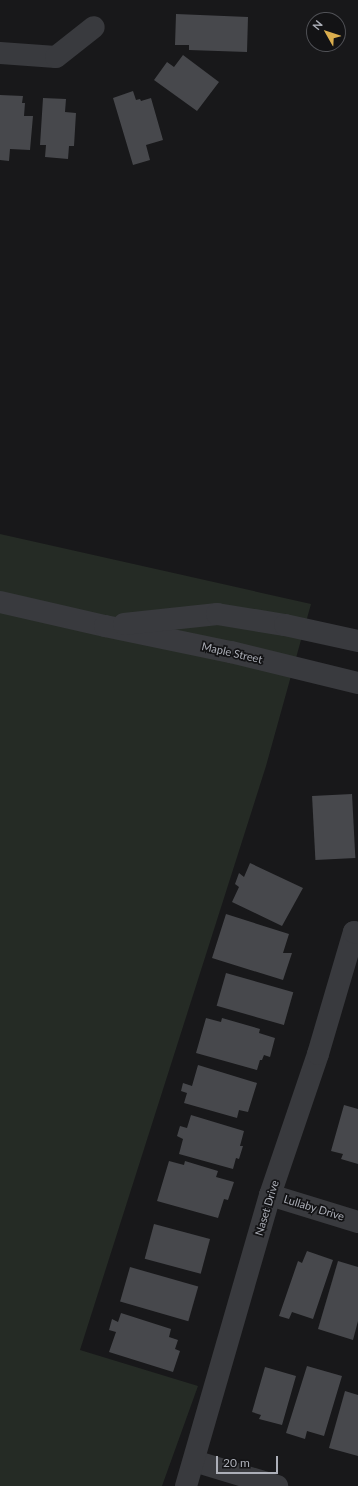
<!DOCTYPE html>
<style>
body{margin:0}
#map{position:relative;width:358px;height:1486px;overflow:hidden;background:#18181a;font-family:Lato,sans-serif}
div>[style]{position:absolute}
.green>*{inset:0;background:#252b25}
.building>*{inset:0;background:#47484c;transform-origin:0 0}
.minor>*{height:22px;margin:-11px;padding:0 11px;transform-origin:11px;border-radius:11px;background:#393a3e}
span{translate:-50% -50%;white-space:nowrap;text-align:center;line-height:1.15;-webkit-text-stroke:3.5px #131315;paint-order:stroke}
.street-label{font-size:11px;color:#acafb8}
.north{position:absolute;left:306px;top:12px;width:40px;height:40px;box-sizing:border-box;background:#131315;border:1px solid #505156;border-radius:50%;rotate:309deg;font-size:11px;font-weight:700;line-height:16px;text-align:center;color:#acafb8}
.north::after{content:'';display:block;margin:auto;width:14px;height:18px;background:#dbae4e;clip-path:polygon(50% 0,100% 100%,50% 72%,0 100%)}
.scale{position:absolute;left:216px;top:1456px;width:62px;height:18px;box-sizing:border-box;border:2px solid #acafb8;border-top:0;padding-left:5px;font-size:12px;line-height:14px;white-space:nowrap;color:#acafb8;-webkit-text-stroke:3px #131315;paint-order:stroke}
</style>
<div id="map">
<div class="green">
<i style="clip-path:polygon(0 534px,311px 604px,266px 766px,80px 1350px,198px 1386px,162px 1486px,0 1486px)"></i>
</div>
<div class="building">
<i style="clip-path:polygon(176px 14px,248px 17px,247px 52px,189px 50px,189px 45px,175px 45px)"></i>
<i style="clip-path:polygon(183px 55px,219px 82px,197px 111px,154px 80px,167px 62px,174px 67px)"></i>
<i style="clip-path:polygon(133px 91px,136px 100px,140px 99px,141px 101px,151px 98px,163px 140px,146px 145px,150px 160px,133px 165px,113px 98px)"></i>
<i style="clip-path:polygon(0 95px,23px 96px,22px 103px,25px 103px,24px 116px,33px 116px,30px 150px,10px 149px,9px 161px,0 160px)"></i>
<i style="clip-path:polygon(43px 98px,66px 99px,65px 112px,76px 113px,74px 146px,69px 146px,68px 159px,45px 157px,46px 145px,40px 145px)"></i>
<i style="left:352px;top:794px;width:64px;height:40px;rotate:87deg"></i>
<i style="clip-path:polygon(250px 863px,303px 888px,282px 926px,232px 902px,239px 887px,235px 884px,239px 873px,244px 877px)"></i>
<i style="clip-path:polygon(226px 914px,289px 934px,283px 953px,292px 953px,283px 980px,212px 958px)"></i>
<i style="left:226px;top:973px;width:70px;height:34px;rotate:16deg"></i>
<i style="clip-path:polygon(206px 1018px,221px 1022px,222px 1018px,260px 1029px,259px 1033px,275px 1038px,270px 1057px,264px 1055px,262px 1060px,260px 1060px,257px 1070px,196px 1053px)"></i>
<i style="clip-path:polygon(198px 1065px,257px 1083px,248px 1112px,239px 1110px,237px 1118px,184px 1103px,187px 1093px,181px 1091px,183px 1083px,192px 1086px)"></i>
<i style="clip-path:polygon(344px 1105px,358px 1109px,358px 1164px,341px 1159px,343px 1154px,331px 1151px)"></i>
<i style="clip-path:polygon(191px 1115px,244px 1131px,240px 1146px,243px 1146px,239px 1159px,236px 1158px,233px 1169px,179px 1154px,183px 1139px,177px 1136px,180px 1126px,187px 1128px)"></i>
<i style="clip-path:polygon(169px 1161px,184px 1165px,185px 1161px,218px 1171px,216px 1177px,234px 1182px,228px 1200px,224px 1199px,218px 1218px,157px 1201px)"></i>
<i style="left:154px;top:1224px;width:58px;height:36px;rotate:15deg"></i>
<i style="clip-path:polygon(307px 1251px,333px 1260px,313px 1319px,292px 1312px,289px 1319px,279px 1316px,298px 1261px,302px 1263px)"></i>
<i style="clip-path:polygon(338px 1261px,358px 1267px,358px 1321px,353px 1340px,318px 1329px)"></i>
<i style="left:130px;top:1267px;width:71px;height:36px;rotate:16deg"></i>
<i style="clip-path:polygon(121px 1313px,171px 1329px,169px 1337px,178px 1340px,175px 1349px,180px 1351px,173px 1372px,109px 1352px,116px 1332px,109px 1330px,112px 1319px,118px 1322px)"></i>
<i style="clip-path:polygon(307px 1366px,342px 1376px,324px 1436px,307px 1431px,305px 1439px,286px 1433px)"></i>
<i style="clip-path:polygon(265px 1367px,296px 1376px,282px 1425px,259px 1419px,261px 1415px,252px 1412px)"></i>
<i style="clip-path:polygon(345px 1391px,358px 1395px,358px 1456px,329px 1448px)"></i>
</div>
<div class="minor">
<i style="left:0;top:53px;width:56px;rotate:4.1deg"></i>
<i style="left:56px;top:57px;width:48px;rotate:-38.3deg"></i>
<i style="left:0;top:602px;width:108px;rotate:12.9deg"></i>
<i style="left:105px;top:626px;width:129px;rotate:11.7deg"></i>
<i style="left:231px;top:652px;width:131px;rotate:13.7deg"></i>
<i style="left:124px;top:624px;width:94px;rotate:-6.1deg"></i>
<i style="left:217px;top:614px;width:69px;rotate:9.2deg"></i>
<i style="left:285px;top:625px;width:75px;rotate:12.4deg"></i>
<i style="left:270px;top:1195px;width:92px;rotate:17.1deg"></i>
<i style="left:194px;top:1461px;width:87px;rotate:16.8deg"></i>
<i style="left:186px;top:1486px;width:303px;rotate:-73.9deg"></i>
<i style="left:270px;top:1195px;width:149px;rotate:-71.2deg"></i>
<i style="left:318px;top:1054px;width:127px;rotate:-73.6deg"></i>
<i style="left:354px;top:932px;width:4px;rotate:14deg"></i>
</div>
<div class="street-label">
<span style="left:232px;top:653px;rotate:13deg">Maple Street</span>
<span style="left:267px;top:1208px;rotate:-73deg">Naset Drive</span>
<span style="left:314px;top:1208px;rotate:17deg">Lullaby Drive</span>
</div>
<div class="north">N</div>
<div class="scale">20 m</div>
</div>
